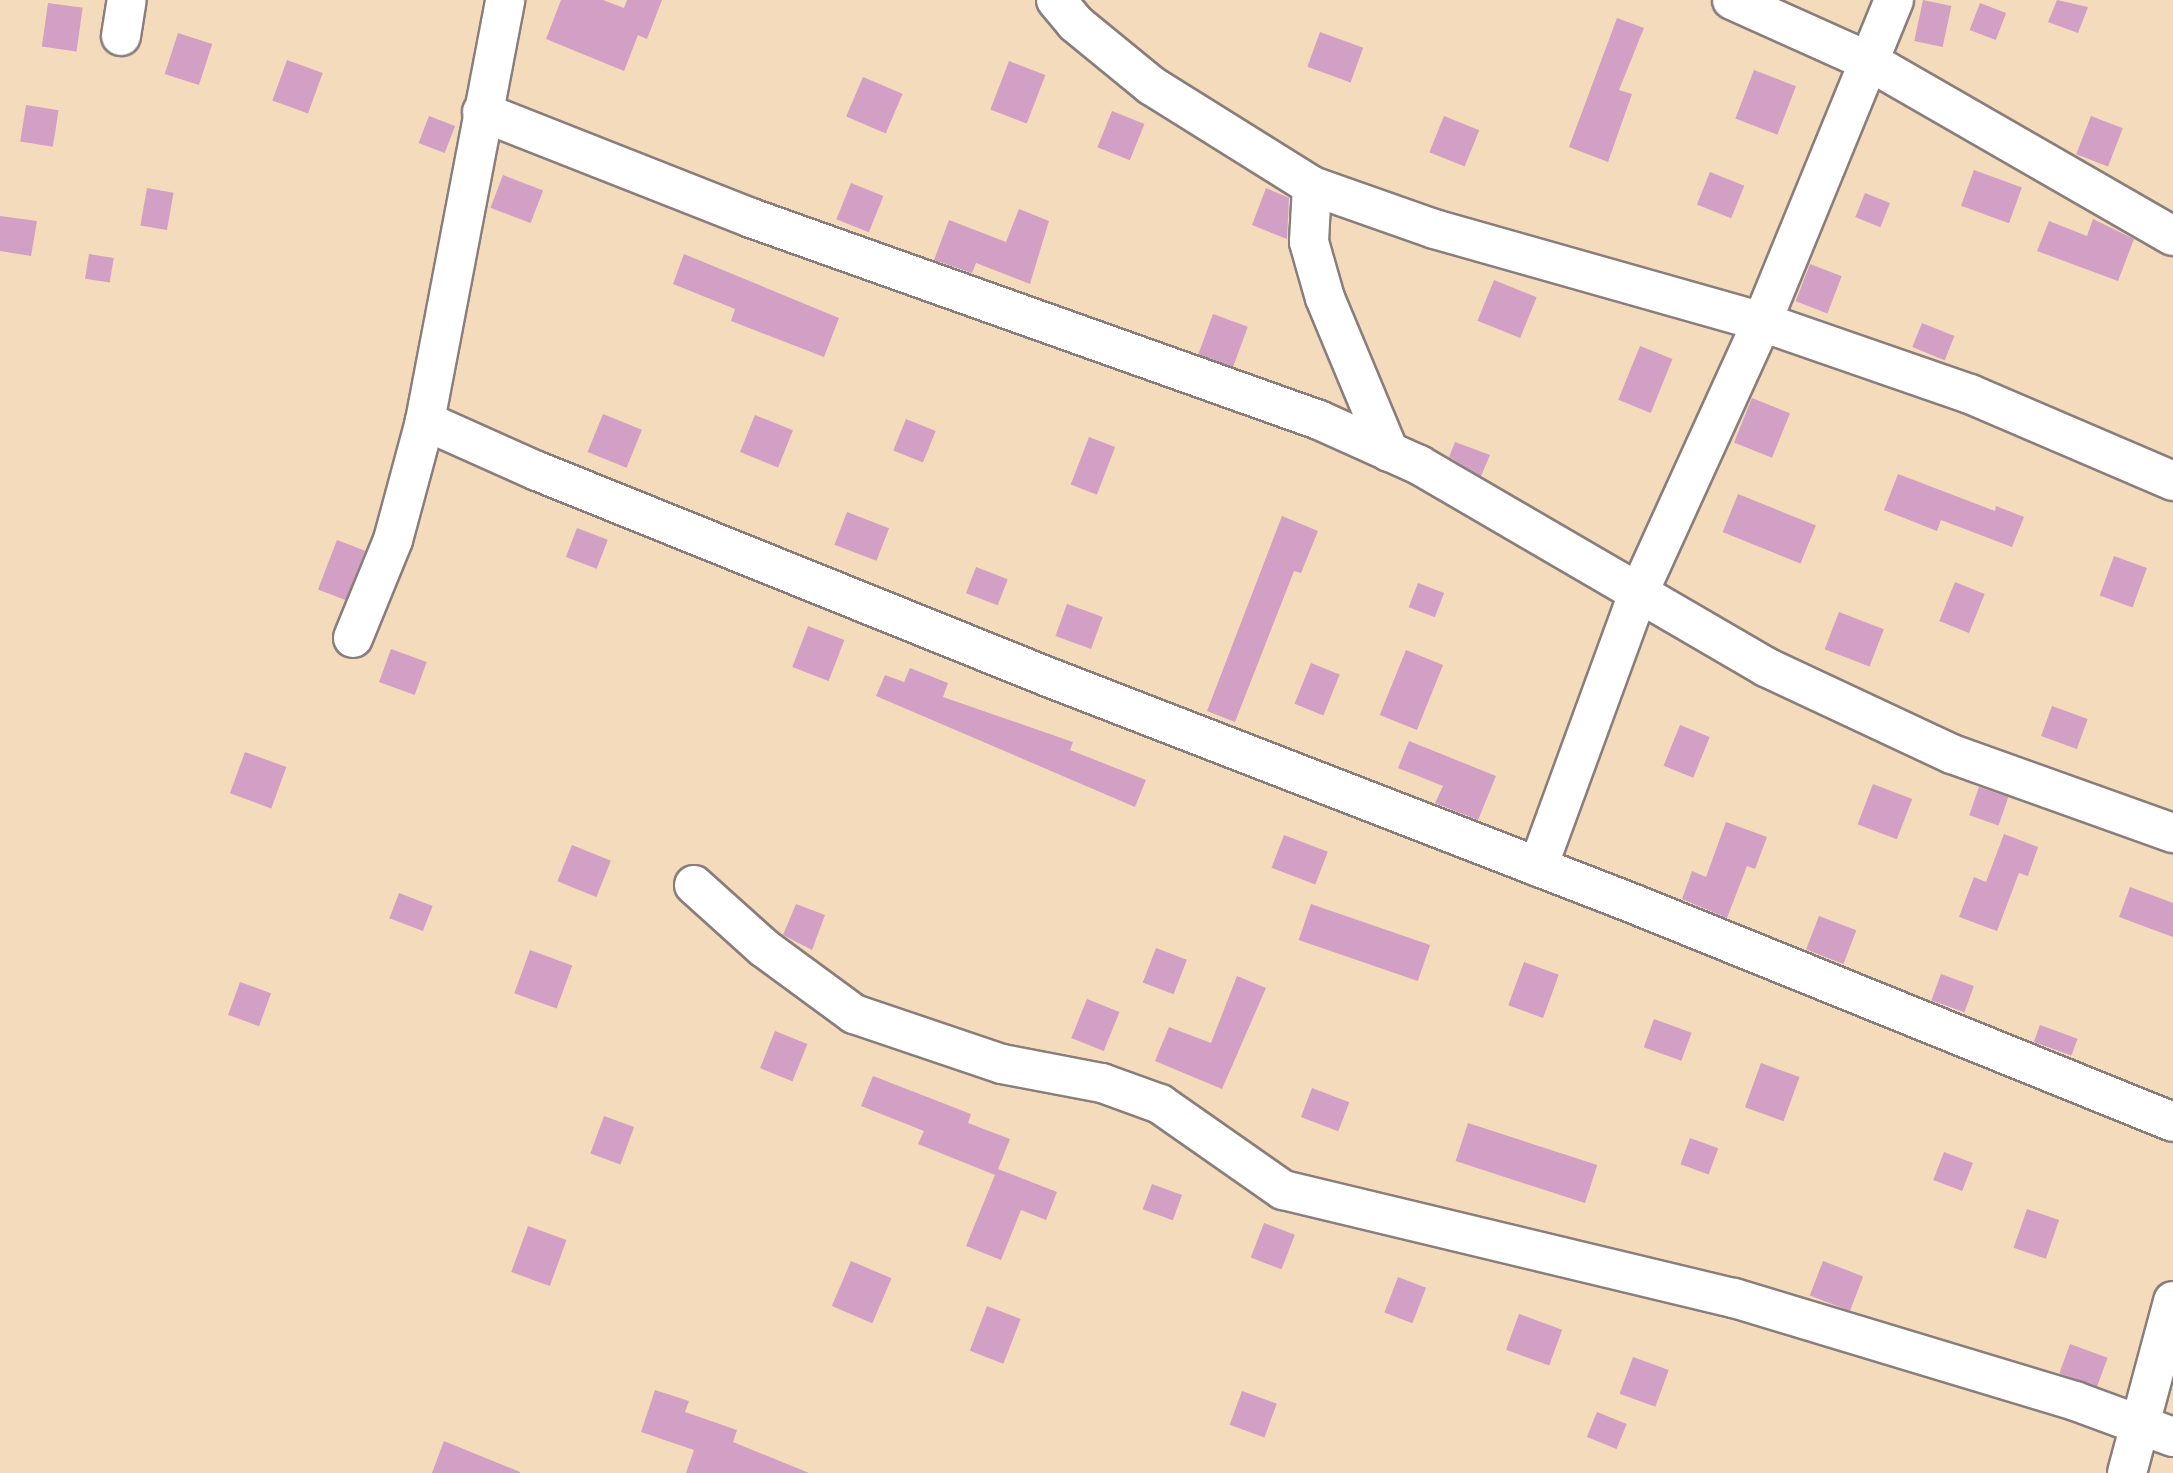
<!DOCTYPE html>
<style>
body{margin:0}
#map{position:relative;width:2173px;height:1473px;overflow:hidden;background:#f3dbbc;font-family:"Shantell Sans",sans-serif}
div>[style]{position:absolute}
.building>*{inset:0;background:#d2a0c5;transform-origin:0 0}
.roads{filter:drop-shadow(2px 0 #8a7e7c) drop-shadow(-2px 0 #8a7e7c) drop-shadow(0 2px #8a7e7c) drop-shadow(0 -2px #8a7e7c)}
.minor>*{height:38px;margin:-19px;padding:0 19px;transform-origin:19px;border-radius:19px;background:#fff}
span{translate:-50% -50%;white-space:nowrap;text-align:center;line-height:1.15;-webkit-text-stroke:6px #fdfcf7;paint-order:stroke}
</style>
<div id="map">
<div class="building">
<i style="clip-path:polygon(561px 0,603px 0,624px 8px,627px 0,662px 0,647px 39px,638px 35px,624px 71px,546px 39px)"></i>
<i style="left:1923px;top:0;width:29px;height:42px;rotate:12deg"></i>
<i style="clip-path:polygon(2057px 0,2088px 7px,2078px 33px,2048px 22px)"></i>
<i style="left:48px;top:3px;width:35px;height:44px;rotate:8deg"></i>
<i style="left:1980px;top:3px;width:28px;height:29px;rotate:21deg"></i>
<i style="clip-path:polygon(1617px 18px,1644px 28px,1619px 90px,1632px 94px,1608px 162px,1569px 147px)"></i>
<i style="left:1320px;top:32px;width:46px;height:37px;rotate:20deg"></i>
<i style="left:178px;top:33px;width:36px;height:43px;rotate:18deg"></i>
<i style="left:287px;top:60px;width:38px;height:43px;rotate:20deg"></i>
<i style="left:1009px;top:61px;width:39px;height:52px;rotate:21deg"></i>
<i style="left:1754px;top:70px;width:45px;height:52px;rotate:21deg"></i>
<i style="left:863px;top:77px;width:43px;height:43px;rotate:23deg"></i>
<i style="left:26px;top:105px;width:33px;height:37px;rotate:9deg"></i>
<i style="left:1112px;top:111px;width:35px;height:39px;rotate:22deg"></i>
<i style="left:429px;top:116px;width:28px;height:29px;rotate:21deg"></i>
<i style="left:1444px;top:116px;width:38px;height:39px;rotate:22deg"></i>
<i style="left:2091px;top:116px;width:34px;height:41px;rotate:21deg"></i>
<i style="left:1974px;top:170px;width:51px;height:38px;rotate:20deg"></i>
<i style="left:1710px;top:172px;width:37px;height:35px;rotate:22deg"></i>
<i style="left:503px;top:175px;width:43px;height:35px;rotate:21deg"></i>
<i style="left:851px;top:183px;width:35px;height:39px;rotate:22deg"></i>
<i style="left:147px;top:188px;width:27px;height:38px;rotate:10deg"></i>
<i style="clip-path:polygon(1266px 188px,1289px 198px,1287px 239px,1252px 225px)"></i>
<i style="left:1865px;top:193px;width:27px;height:26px;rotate:22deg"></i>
<i style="clip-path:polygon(1019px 209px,1049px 221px,1030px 284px,976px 263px,972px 273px,934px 260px,949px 220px,1006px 242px)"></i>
<i style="clip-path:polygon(0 216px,37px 221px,31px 256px,0 251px)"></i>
<i style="clip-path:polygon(2093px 219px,2134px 239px,2118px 281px,2037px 251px,2049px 221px,2087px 236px)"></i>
<i style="left:89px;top:254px;width:25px;height:25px;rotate:9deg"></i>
<i style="clip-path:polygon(684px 254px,839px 318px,824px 357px,731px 321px,735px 309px,673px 284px)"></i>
<i style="left:1810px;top:264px;width:34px;height:40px;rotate:21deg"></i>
<i style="left:1494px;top:280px;width:46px;height:44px;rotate:22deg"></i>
<i style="left:1213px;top:314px;width:37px;height:43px;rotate:20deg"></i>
<i style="left:1922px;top:323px;width:35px;height:26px;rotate:22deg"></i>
<i style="left:1640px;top:346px;width:35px;height:58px;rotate:22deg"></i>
<i style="left:1752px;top:398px;width:41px;height:48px;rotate:22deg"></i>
<i style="left:603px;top:414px;width:42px;height:41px;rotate:22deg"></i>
<i style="left:755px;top:415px;width:41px;height:40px;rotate:22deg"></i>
<i style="left:906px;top:419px;width:32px;height:34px;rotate:22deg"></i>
<i style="left:1089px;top:437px;width:28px;height:51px;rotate:21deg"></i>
<i style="clip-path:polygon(1455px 442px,1490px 455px,1481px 476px,1449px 457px)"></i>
<i style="clip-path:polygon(1898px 474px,1995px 511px,1996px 506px,2024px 517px,2012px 547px,1941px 520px,1937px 531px,1884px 510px)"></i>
<i style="left:1738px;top:494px;width:84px;height:41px;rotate:22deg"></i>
<i style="left:847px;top:512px;width:45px;height:35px;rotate:21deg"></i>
<i style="clip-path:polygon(1282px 516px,1318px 531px,1301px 573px,1294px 571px,1235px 722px,1207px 711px)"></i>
<i style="left:577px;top:528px;width:33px;height:31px;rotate:21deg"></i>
<i style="left:337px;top:540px;width:30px;height:53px;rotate:21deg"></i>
<i style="left:2114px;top:556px;width:35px;height:42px;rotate:20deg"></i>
<i style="left:976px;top:567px;width:34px;height:28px;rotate:21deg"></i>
<i style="left:1955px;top:582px;width:32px;height:42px;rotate:22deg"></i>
<i style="left:1418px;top:583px;width:28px;height:26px;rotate:21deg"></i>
<i style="left:1067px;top:604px;width:38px;height:34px;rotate:20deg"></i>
<i style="left:1839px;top:612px;width:48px;height:40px;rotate:21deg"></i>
<i style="left:808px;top:626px;width:39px;height:44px;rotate:21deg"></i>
<i style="left:391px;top:649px;width:38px;height:35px;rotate:20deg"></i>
<i style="left:1406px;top:650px;width:40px;height:70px;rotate:22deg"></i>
<i style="left:1311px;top:663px;width:31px;height:44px;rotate:22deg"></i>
<i style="clip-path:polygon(910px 668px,948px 683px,943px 697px,1073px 742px,1070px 750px,1146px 780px,1135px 807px,876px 696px,885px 675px,904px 682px)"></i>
<i style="left:2052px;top:706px;width:38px;height:32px;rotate:20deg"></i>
<i style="left:1680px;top:725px;width:32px;height:44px;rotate:22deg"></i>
<i style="clip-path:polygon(1409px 741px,1496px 776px,1478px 820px,1435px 803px,1443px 786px,1398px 768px)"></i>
<i style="left:245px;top:752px;width:44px;height:44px;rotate:20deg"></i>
<i style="left:1873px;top:784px;width:42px;height:43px;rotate:21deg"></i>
<i style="left:1979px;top:787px;width:31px;height:30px;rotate:19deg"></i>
<i style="clip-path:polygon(1726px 822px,1767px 837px,1755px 869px,1747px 866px,1727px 918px,1682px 899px,1692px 871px,1706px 877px)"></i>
<i style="clip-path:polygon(2004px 834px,2038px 847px,2028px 876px,2019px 873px,1997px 931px,1959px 917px,1974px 877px,1986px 882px)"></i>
<i style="left:1284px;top:835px;width:47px;height:35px;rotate:21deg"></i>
<i style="left:572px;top:845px;width:42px;height:39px;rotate:22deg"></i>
<i style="clip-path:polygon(2130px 887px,2173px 903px,2173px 937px,2119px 917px)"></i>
<i style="left:399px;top:893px;width:36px;height:27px;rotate:21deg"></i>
<i style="clip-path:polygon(796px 904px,825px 915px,812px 950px,783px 935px)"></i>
<i style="left:1311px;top:904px;width:126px;height:38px;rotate:19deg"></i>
<i style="left:1819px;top:916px;width:40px;height:36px;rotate:21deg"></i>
<i style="left:1156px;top:948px;width:33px;height:37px;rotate:21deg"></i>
<i style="left:530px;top:950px;width:45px;height:46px;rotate:20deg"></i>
<i style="left:1524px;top:962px;width:37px;height:46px;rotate:20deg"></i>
<i style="left:1941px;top:974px;width:35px;height:28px;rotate:20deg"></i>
<i style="clip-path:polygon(1237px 976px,1266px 988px,1222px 1089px,1155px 1061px,1169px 1027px,1211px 1043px)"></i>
<i style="left:240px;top:982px;width:33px;height:35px;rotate:20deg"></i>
<i style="left:1087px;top:999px;width:35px;height:42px;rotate:22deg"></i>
<i style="left:1654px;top:1019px;width:40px;height:30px;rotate:20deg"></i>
<i style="left:2040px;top:1025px;width:40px;height:18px;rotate:20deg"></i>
<i style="left:775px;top:1031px;width:35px;height:40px;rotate:22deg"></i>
<i style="left:1761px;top:1063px;width:41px;height:47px;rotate:20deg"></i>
<i style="clip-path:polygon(873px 1076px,971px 1114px,968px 1123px,1010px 1139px,998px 1169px,1057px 1192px,1046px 1220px,1021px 1210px,1001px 1260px,966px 1246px,995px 1175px,918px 1144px,924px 1131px,861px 1106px)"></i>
<i style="left:1312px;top:1088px;width:40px;height:31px;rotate:21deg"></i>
<i style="left:604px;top:1116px;width:32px;height:40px;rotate:20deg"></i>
<i style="left:1468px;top:1123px;width:136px;height:40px;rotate:18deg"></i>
<i style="left:1690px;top:1138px;width:30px;height:28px;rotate:20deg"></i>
<i style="left:1944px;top:1152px;width:31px;height:30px;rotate:21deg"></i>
<i style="left:1152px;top:1184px;width:32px;height:27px;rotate:20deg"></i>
<i style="left:2027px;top:1209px;width:34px;height:41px;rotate:19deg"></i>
<i style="left:1264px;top:1223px;width:33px;height:37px;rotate:21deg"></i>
<i style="left:528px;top:1226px;width:41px;height:49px;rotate:20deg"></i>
<i style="left:851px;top:1261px;width:44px;height:49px;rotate:23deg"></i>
<i style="left:1823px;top:1261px;width:43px;height:37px;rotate:21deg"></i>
<i style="left:1398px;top:1277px;width:30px;height:38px;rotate:21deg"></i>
<i style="left:987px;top:1306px;width:36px;height:48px;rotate:21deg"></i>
<i style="left:1519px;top:1314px;width:46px;height:38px;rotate:20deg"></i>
<i style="left:2070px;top:1344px;width:40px;height:31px;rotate:20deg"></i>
<i style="left:1633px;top:1357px;width:38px;height:39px;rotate:20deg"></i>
<i style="clip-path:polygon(655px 1390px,689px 1401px,685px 1412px,737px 1430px,733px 1442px,809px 1473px,686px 1473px,694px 1450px,641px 1432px)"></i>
<i style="left:1242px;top:1391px;width:37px;height:36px;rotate:20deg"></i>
<i style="left:1597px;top:1412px;width:32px;height:27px;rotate:22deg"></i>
<i style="clip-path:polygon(444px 1441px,520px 1472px,520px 1473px,432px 1473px)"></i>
</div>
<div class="roads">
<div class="minor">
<i style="left:1056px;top:0;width:30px;rotate:50deg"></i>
<i style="left:1075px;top:23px;width:99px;rotate:39.3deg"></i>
<i style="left:1152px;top:86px;width:189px;rotate:32deg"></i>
<i style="left:1312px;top:186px;width:129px;rotate:19.4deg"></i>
<i style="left:1434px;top:229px;width:341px;rotate:15.8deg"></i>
<i style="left:1762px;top:322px;width:220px;rotate:19.1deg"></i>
<i style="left:1970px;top:394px;width:221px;rotate:23.2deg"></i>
<i style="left:1732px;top:0;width:154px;rotate:24.2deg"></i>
<i style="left:1872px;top:63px;width:347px;rotate:29.9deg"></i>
<i style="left:121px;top:36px;width:36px;rotate:-81deg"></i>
<i style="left:482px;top:112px;width:289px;rotate:21.5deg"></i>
<i style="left:751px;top:218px;width:603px;rotate:19.58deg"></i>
<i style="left:1319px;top:420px;width:110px;rotate:24.2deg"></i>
<i style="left:1419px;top:465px;width:402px;rotate:30.2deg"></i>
<i style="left:1766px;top:667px;width:205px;rotate:25.1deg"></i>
<i style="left:1952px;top:754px;width:235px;rotate:19.7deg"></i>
<i style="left:1312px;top:186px;width:56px;rotate:93.1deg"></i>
<i style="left:1309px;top:242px;width:58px;rotate:74.1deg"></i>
<i style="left:1325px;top:298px;width:167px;rotate:67.4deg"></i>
<i style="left:425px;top:421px;width:123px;rotate:24.1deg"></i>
<i style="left:537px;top:471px;width:551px;rotate:21.96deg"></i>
<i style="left:1048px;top:677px;width:628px;rotate:21.17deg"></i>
<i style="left:1634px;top:904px;width:581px;rotate:22.02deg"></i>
<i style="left:353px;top:638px;width:106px;rotate:-67.8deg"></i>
<i style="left:393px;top:540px;width:123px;rotate:-74.9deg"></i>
<i style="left:425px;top:421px;width:429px;rotate:-79.2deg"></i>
<i style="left:1538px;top:867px;width:291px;rotate:-69.9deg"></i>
<i style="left:1638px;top:594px;width:299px;rotate:-65.5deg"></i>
<i style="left:1762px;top:322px;width:348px;rotate:-67.7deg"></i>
<i style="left:694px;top:885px;width:94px;rotate:42deg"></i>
<i style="left:764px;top:948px;width:112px;rotate:36.3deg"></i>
<i style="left:854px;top:1014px;width:156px;rotate:18.7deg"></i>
<i style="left:1002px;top:1064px;width:102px;rotate:10.8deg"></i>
<i style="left:1102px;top:1083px;width:62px;rotate:19.9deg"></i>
<i style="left:1160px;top:1104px;width:150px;rotate:35deg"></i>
<i style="left:1283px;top:1190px;width:464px;rotate:13.5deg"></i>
<i style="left:1734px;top:1298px;width:356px;rotate:16.8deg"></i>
<i style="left:2075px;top:1401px;width:104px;rotate:20.2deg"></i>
<i style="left:2127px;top:1473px;width:178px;rotate:-75deg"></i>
</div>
</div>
</div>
